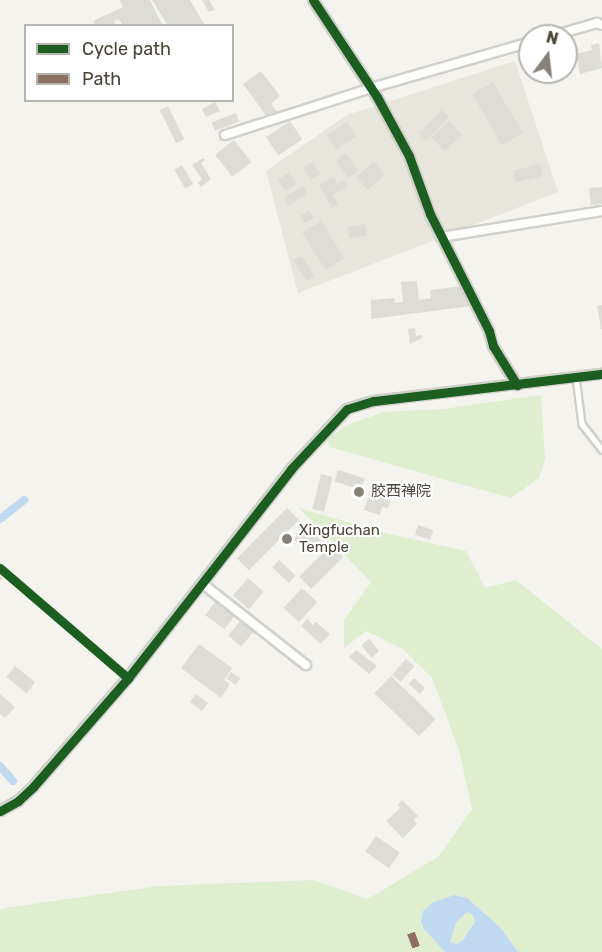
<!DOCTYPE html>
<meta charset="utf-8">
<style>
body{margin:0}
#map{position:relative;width:602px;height:952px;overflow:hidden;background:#f4f3ee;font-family:Rubik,"Noto Sans SC",sans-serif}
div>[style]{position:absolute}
.residential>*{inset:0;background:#e7e5dc}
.green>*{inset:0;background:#deeecf}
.water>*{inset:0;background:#c0d8f0}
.canal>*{height:8px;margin:-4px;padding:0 4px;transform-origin:4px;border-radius:4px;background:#c0d8f0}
.building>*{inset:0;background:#dddcd6;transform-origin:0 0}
.path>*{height:1.5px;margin-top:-0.75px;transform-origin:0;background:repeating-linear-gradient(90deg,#d3d2cc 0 3px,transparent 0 6px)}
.roads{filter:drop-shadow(2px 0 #d2d0cb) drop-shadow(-2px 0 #d2d0cb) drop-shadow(0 2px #d2d0cb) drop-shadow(0 -2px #d2d0cb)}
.lane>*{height:4.5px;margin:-2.25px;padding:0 2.25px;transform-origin:2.25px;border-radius:2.25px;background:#fdfdfc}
.street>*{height:8px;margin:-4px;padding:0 4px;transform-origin:4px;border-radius:4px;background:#fdfdfc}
.quiet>*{height:8px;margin-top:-4px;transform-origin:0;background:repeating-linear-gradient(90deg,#8d6e63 0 15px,transparent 0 23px)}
.cycleway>*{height:9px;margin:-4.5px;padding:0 4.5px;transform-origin:4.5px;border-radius:4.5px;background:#1b5e20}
.dots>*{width:16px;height:16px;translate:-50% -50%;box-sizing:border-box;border:3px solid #fff;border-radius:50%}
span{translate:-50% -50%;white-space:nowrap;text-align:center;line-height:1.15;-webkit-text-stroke:4.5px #fff;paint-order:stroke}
.poi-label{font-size:15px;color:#4a4539}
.left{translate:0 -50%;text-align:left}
.legend{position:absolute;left:24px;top:24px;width:210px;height:78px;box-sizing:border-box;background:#fff;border:2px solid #b7b5b0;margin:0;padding:8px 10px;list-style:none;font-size:18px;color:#4a4539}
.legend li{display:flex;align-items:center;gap:12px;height:30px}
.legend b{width:30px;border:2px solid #b7b5b0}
.north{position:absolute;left:518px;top:24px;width:60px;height:60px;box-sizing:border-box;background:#fff;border:2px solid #b7b5b0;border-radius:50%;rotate:15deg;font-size:16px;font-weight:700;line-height:24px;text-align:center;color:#4a4539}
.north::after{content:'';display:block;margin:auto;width:21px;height:27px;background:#868278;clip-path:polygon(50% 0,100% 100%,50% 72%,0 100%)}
</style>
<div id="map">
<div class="residential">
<i style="clip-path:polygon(515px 61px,558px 192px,298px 293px,266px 171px,347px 115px)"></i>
</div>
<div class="green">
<i style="clip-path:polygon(541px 395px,545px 458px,539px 478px,511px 498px,329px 447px,327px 439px,347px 425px,384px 412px,443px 409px)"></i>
<i style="clip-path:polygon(299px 508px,385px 533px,466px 551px,485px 588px,516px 580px,602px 649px,602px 952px,518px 952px,500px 927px,467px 898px,454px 895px,424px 929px,445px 952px,0 952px,0 910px,5px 908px,159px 886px,313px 880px,368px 899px,439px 856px,472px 809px,459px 750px,432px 678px,403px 649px,366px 631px,344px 648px,344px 620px,371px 582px)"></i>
<i style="clip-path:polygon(467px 912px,473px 915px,475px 921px,462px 941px,456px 944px,450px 942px,456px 923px)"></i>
</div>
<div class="water">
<i style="clip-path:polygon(evenodd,454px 895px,467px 898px,500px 927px,518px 952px,445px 952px,424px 929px,421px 921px,423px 911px,434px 902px,454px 895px,467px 912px,473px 915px,475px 922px,462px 941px,456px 944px,450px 942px,456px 923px,467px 912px)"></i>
</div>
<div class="canal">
<i style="left:0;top:519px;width:31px;rotate:-38deg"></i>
<i style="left:0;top:766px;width:20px;rotate:49deg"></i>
</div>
<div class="building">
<i style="clip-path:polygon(120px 0,150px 0,163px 26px,123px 26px,119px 19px,114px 21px,116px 26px,96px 26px,93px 21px,123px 7px)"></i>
<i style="clip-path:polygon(152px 0,190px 0,204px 24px,168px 26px)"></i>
<i style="clip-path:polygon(202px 0,209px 0,215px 10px,209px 12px)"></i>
<i style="clip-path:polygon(599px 43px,602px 68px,580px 74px,576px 54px,592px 50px,591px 45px)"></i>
<i style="clip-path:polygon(261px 71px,280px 96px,271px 104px,278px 113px,270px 121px,243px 84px)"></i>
<i style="left:493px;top:82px;width:59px;height:24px;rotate:60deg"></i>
<i style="clip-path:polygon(215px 102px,220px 111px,206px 117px,202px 109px)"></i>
<i style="left:168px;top:106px;width:37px;height:9px;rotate:64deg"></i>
<i style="left:442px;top:110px;width:10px;height:33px;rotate:45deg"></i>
<i style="left:236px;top:113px;width:9px;height:26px;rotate:69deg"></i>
<i style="left:290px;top:121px;width:22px;height:29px;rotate:56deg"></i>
<i style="left:449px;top:121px;width:19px;height:24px;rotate:47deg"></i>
<i style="left:347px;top:122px;width:17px;height:24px;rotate:57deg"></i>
<i style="left:234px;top:140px;width:28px;height:24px;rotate:52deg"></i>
<i style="left:346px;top:153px;width:22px;height:12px;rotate:56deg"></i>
<i style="clip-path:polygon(203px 158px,205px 160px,201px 163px,211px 179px,201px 187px,198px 183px,202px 179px,192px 165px)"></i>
<i style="left:313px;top:162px;width:14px;height:11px;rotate:60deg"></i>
<i style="left:374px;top:162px;width:17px;height:23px;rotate:50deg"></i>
<i style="left:540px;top:164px;width:12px;height:28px;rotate:76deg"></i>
<i style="left:182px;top:165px;width:22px;height:9px;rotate:60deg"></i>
<i style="left:289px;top:172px;width:14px;height:14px;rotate:54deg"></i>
<i style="clip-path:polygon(333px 177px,337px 184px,344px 180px,348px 186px,333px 195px,338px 204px,332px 208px,319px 185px)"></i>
<i style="left:303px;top:186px;width:9px;height:22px;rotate:58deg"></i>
<i style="clip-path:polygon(602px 187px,602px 204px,591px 205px,589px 188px)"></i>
<i style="clip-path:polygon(309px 211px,314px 218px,305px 223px,300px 216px)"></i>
<i style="left:321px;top:221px;width:44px;height:22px;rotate:58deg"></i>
<i style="left:365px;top:224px;width:12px;height:18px;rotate:81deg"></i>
<i style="clip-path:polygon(302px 256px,314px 276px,307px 281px,293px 260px)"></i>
<i style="clip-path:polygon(417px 281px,419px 300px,431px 298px,430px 290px,464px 286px,471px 306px,371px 319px,371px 300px,394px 298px,395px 303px,403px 302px,401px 282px)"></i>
<i style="clip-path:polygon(602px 305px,602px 329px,601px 329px,597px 306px)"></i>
<i style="clip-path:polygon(415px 328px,416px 336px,422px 335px,422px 338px,410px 344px,408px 329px)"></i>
<i style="left:338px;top:470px;width:28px;height:12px;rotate:17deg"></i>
<i style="left:321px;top:474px;width:12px;height:36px;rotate:14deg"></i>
<i style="clip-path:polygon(371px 488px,391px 497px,388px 508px,382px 507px,380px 515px,364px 510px)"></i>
<i style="left:287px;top:508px;width:17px;height:71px;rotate:45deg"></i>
<i style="left:418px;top:525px;width:16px;height:10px;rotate:18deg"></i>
<i style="left:305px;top:526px;width:21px;height:18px;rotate:41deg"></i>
<i style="left:331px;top:545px;width:17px;height:45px;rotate:45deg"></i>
<i style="left:279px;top:560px;width:23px;height:10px;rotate:43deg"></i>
<i style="left:248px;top:578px;width:21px;height:23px;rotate:41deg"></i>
<i style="left:302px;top:588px;width:21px;height:27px;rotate:43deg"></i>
<i style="left:217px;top:599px;width:24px;height:20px;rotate:36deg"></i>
<i style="left:243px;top:618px;width:17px;height:23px;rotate:40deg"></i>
<i style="clip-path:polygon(307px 619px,313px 625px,316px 622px,330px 634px,321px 644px,301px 626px)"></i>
<i style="left:369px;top:639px;width:16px;height:10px;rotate:50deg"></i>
<i style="clip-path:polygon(199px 644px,232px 668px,224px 680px,230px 684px,221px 698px,181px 668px)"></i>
<i style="clip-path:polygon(356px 650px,377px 666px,369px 674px,349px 657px)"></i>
<i style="left:406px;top:659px;width:11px;height:21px;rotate:41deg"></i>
<i style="left:15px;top:666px;width:26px;height:14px;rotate:39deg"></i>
<i style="left:231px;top:672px;width:11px;height:8px;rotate:34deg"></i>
<i style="left:391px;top:676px;width:62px;height:24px;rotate:44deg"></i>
<i style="left:414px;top:678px;width:15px;height:8px;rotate:42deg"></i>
<i style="clip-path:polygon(0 694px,15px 707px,5px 718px,0 714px)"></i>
<i style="left:196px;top:694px;width:15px;height:10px;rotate:37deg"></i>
<i style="clip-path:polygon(402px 800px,418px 816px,414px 820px,417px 824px,403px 838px,386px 821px,400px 808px,398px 805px)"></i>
<i style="left:376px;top:836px;width:29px;height:19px;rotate:35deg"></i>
</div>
<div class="path">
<i style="left:0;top:580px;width:10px;rotate:-61deg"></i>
</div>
<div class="roads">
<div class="lane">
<i style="left:576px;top:377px;width:47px;rotate:82.7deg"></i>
<i style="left:582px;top:424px;width:33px;rotate:52deg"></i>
</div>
<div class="street">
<i style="left:313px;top:0;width:116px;rotate:56.6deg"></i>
<i style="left:377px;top:97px;width:67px;rotate:61.5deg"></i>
<i style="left:409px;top:156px;width:62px;rotate:70.1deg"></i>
<i style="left:430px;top:214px;width:131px;rotate:63.2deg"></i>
<i style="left:489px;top:331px;width:16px;rotate:75deg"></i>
<i style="left:493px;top:346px;width:46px;rotate:58.4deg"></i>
<i style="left:552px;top:36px;width:47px;rotate:-16.1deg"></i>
<i style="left:597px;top:23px;width:5px;rotate:22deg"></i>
<i style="left:225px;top:135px;width:153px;rotate:-17.8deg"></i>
<i style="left:371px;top:88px;width:166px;rotate:-16.1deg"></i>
<i style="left:441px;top:237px;width:163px;rotate:-9.2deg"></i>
<i style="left:203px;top:584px;width:131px;rotate:38.2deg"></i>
<i style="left:0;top:811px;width:21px;rotate:-29deg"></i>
<i style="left:18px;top:801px;width:21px;rotate:-43deg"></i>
<i style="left:33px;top:787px;width:145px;rotate:-48.9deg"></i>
<i style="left:128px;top:678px;width:265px;rotate:-52deg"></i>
<i style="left:291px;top:469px;width:82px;rotate:-47deg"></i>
<i style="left:347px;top:409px;width:28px;rotate:-17deg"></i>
<i style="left:374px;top:401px;width:230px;rotate:-6.8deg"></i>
</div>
</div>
<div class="quiet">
<i style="left:411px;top:933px;width:20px;rotate:70deg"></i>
</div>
<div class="cycleway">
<i style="left:313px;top:0;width:116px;rotate:56.6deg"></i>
<i style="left:377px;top:97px;width:67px;rotate:61.5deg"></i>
<i style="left:409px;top:156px;width:62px;rotate:70.1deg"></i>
<i style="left:430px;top:214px;width:131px;rotate:63.2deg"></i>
<i style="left:489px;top:331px;width:16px;rotate:75deg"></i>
<i style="left:493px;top:346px;width:46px;rotate:58.4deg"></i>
<i style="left:0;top:568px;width:169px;rotate:40.7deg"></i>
<i style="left:0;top:811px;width:21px;rotate:-29deg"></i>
<i style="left:18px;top:801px;width:21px;rotate:-43deg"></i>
<i style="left:33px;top:787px;width:145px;rotate:-48.9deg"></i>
<i style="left:128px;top:678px;width:265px;rotate:-52deg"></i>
<i style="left:291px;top:469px;width:82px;rotate:-47deg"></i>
<i style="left:347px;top:409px;width:28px;rotate:-17deg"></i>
<i style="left:374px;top:401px;width:230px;rotate:-6.8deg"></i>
</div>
<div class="dots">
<i style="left:359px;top:492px;background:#868278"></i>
<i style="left:287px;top:539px;background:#868278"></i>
</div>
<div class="poi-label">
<span class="left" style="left:371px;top:492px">胶西禅院</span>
<span class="left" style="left:299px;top:539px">Xingfuchan<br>Temple</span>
</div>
<ul class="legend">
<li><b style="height:8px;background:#1b5e20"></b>Cycle path</li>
<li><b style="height:8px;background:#8d6e63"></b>Path</li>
</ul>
<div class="north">N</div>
</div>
